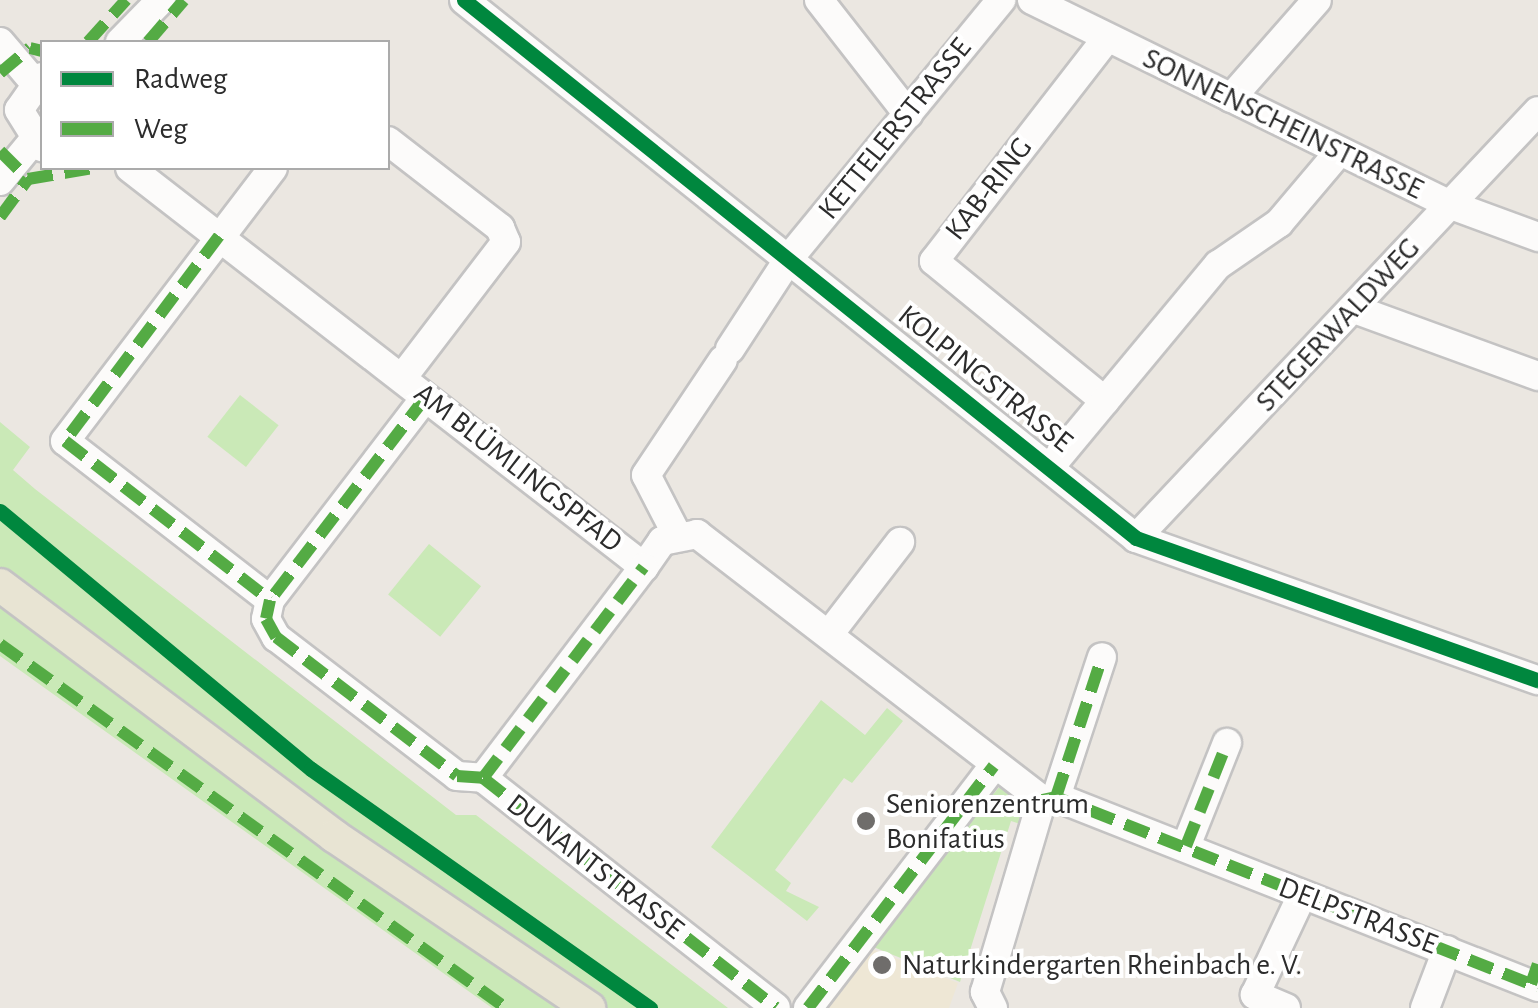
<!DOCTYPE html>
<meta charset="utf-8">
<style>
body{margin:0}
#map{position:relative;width:1538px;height:1008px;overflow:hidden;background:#ebe7e1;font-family:"Alegreya Sans",sans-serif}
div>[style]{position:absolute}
.education>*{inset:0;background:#eee7d5}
.green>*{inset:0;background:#cae9b7;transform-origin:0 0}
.roads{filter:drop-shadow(2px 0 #c4c3c3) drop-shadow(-2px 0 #c4c3c3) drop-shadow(0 2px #c4c3c3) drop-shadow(0 -2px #c4c3c3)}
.minor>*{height:28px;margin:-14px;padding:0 14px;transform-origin:14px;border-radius:14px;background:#fcfbfa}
.major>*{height:32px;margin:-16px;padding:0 16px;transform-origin:16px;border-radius:16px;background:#e8e4d3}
.quiet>*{height:12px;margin-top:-6px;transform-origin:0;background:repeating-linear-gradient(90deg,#54ab44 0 25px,transparent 0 37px)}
.cycleway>*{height:15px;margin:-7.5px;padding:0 7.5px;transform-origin:7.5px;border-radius:7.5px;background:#00873e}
.dots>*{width:28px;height:28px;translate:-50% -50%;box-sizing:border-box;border:5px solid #fff;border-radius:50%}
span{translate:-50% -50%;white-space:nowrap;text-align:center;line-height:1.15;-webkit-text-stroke:8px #fff;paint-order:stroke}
.street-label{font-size:30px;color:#2c2c2c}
.poi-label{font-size:30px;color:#2c2c2c}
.left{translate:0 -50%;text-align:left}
.legend{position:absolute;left:40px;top:40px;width:350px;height:130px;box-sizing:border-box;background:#fff;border:2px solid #ababab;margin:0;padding:12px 18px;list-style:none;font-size:30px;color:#2c2c2c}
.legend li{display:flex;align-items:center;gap:20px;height:50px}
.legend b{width:50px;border:2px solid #ababab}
</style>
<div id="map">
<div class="education">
<i style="clip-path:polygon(865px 946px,958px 983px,949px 1008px,827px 1008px)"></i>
</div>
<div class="green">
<i style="left:240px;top:395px;width:49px;height:53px;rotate:38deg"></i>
<i style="clip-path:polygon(0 422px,30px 447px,13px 470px,35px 489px,456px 815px,476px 815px,728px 1008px,492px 1008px,0 656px)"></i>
<i style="left:429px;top:544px;width:67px;height:65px;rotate:39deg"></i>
<i style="clip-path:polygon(821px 700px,865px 735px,887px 708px,903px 721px,852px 783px,844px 778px,775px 870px,791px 883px,786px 891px,819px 907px,807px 921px,711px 847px)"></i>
<i style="clip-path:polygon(1001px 785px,1022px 797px,1026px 826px,1011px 821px,960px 982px,866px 944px)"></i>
</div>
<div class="roads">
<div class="minor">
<i style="left:464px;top:0;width:861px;rotate:38.68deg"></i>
<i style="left:1136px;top:538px;width:426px;rotate:19.5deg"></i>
<i style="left:819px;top:0;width:145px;rotate:52deg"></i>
<i style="left:1032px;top:0;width:466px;rotate:26.1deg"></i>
<i style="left:1451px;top:205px;width:93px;rotate:20.2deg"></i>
<i style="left:0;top:42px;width:52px;rotate:49.6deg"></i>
<i style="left:120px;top:42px;width:59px;rotate:-45.7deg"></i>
<i style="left:42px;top:77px;width:40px;rotate:124.9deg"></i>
<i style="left:19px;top:110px;width:44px;rotate:58.1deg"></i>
<i style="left:1231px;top:98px;width:130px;rotate:-48.7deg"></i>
<i style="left:388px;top:141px;width:142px;rotate:37.8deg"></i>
<i style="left:500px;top:228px;width:15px;rotate:67deg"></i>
<i style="left:506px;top:242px;width:171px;rotate:127.4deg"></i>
<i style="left:130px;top:168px;width:651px;rotate:37.82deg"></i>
<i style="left:644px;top:567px;width:32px;rotate:-55deg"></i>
<i style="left:662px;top:541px;width:36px;rotate:-11deg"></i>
<i style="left:697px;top:534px;width:436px;rotate:37.6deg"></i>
<i style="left:0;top:181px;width:52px;rotate:-50.5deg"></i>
<i style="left:1354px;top:309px;width:196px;rotate:20deg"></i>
<i style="left:730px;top:349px;width:110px;rotate:-56.9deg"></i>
<i style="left:790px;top:257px;width:333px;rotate:-50.6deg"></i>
<i style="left:425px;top:398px;width:255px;rotate:127.5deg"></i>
<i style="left:270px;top:600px;width:19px;rotate:102deg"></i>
<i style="left:266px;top:619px;width:21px;rotate:61deg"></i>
<i style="left:276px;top:637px;width:228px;rotate:37.5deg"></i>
<i style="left:457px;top:776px;width:26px;rotate:4deg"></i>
<i style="left:1105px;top:401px;width:221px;rotate:-140.7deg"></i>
<i style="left:934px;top:261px;width:282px;rotate:-52.2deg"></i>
<i style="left:1050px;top:467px;width:263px;rotate:-50.3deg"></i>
<i style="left:1218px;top:265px;width:74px;rotate:-34.5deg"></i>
<i style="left:1279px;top:223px;width:93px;rotate:-49.8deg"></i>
<i style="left:676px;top:533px;width:65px;rotate:-117.3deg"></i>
<i style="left:646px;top:475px;width:138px;rotate:-56.2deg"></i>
<i style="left:1136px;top:538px;width:586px;rotate:-46.73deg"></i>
<i style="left:270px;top:600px;width:259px;rotate:-142.2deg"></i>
<i style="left:65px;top:441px;width:343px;rotate:-52.7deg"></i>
<i style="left:830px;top:633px;width:115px;rotate:-52.4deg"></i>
<i style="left:483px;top:778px;width:372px;rotate:38.1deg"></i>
<i style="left:483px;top:778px;width:265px;rotate:-52.7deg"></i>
<i style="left:1056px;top:797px;width:147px;rotate:-71.8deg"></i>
<i style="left:1042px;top:800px;width:14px;rotate:-12deg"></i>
<i style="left:1056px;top:797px;width:518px;rotate:21.51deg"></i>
<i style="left:1186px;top:846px;width:111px;rotate:-68.3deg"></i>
<i style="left:808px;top:1008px;width:305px;rotate:-52.5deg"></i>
<i style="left:993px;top:1008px;width:18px;rotate:-117deg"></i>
<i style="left:985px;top:992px;width:200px;rotate:-73.5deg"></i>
<i style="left:1286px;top:1008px;width:34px;rotate:-157deg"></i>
<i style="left:1255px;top:995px;width:110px;rotate:-64.8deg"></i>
<i style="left:1425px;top:1008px;width:62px;rotate:-69.2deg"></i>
</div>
<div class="major">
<i style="left:0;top:585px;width:418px;rotate:36.9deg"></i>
<i style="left:334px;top:836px;width:308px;rotate:34deg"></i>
</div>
</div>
<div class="quiet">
<i style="left:88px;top:42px;width:57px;rotate:-47.9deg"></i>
<i style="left:148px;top:42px;width:55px;rotate:-49.4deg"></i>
<i style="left:0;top:73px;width:39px;rotate:-40deg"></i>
<i style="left:30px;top:48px;width:12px;rotate:14deg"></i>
<i style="left:0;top:151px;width:40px;rotate:45deg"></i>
<i style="left:28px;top:179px;width:67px;rotate:-9.5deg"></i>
<i style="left:0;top:217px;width:47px;rotate:-53.6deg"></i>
<i style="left:219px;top:236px;width:256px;rotate:126.9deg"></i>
<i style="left:65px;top:441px;width:259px;rotate:37.8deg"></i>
<i style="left:425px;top:398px;width:255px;rotate:127.5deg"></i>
<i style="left:270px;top:600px;width:19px;rotate:102deg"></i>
<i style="left:266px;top:619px;width:21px;rotate:61deg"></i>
<i style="left:276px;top:637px;width:228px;rotate:37.5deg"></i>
<i style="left:457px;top:776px;width:26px;rotate:4deg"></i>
<i style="left:0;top:644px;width:623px;rotate:35.73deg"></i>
<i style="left:483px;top:778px;width:372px;rotate:38.1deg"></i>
<i style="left:483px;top:778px;width:265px;rotate:-52.7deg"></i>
<i style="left:1056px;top:797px;width:147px;rotate:-71.8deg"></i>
<i style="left:1042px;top:800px;width:14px;rotate:-12deg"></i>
<i style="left:1056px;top:797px;width:518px;rotate:21.51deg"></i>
<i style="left:1186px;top:846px;width:111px;rotate:-68.3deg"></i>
<i style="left:1531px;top:984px;width:21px;rotate:-71deg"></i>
<i style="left:808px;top:1008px;width:305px;rotate:-52.5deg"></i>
</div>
<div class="cycleway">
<i style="left:464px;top:0;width:861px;rotate:38.68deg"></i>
<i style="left:1136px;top:538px;width:426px;rotate:19.5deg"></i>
<i style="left:0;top:511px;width:404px;rotate:39.7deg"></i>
<i style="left:311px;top:769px;width:415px;rotate:35.2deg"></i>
</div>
<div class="dots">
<i style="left:866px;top:821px;background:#6f6d6b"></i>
<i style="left:882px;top:965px;background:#6f6d6b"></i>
</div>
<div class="street-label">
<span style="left:1283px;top:124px;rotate:26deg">SONNENSCHEINSTRASSE</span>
<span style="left:895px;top:129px;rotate:-51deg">KETTELERSTRASSE</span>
<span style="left:989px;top:189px;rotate:-52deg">KAB-RING</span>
<span style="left:1338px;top:325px;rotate:-47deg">STEGERWALDWEG</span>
<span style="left:985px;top:379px;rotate:39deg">KOLPINGSTRASSE</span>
<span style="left:518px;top:468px;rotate:38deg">AM BLÜMLINGSPFAD</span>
<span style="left:595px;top:867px;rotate:38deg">DUNANTSTRASSE</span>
<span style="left:1358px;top:916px;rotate:21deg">DELPSTRASSE</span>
</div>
<div class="poi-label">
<span class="left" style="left:886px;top:821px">Seniorenzentrum<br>Bonifatius</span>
<span class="left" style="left:902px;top:965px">Naturkindergarten Rheinbach e. V.</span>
</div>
<ul class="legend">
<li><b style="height:12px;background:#00873e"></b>Radweg</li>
<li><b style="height:12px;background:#54ab44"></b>Weg</li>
</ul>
</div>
